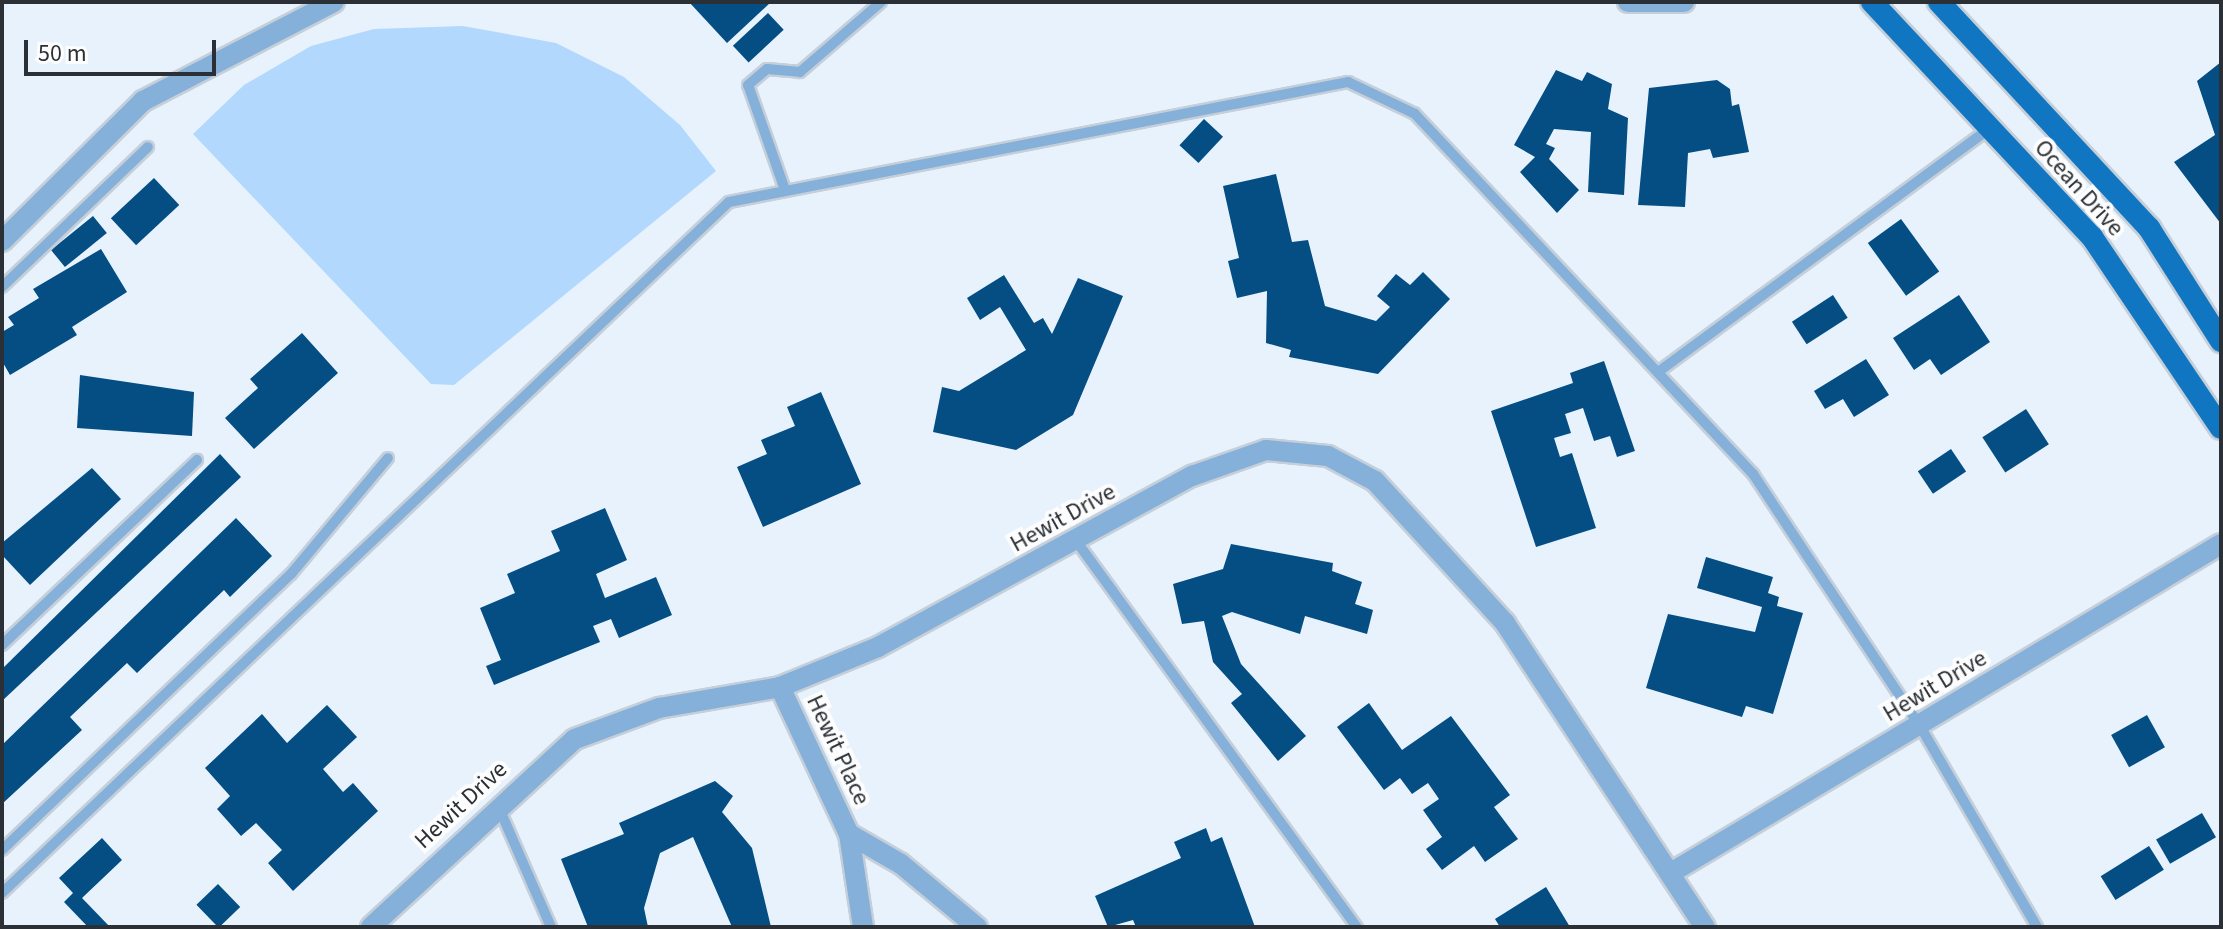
<!DOCTYPE html>
<style>
body{margin:0}
#map{position:relative;width:2223px;height:929px;overflow:hidden;background:#e7f2fd;font-family:"Source Sans 3",sans-serif}
div>[style]{position:absolute}
.green>*{inset:0;background:#b2d8fe}
.building>*{inset:0;background:#044e83;transform-origin:0 0}
.roads{filter:drop-shadow(2px 0 #c5cfd9) drop-shadow(-2px 0 #c5cfd9) drop-shadow(0 2px #c5cfd9) drop-shadow(0 -2px #c5cfd9)}
.service>*{height:10px;margin:-5px;padding:0 5px;transform-origin:5px;border-radius:5px;background:#85b0da}
.minor>*{height:20px;margin:-10px;padding:0 10px;transform-origin:10px;border-radius:10px;background:#85b0da}
.primary>*{height:22px;margin:-11px;padding:0 11px;transform-origin:11px;border-radius:11px;background:#1076c1}
span{translate:-50% -50%;white-space:nowrap;text-align:center;line-height:1.15;-webkit-text-stroke:8px #fdfdfd;paint-order:stroke}
.street-label{font-size:24px;color:#2a3035}
.frame{position:absolute;inset:0;border:4px solid #2a3035;pointer-events:none}
.scale{position:absolute;left:24px;top:40px;width:192px;height:36px;box-sizing:border-box;border:4px solid #2a3035;border-top:0;padding-left:10px;font-size:24px;line-height:28px;white-space:nowrap;color:#2a3035;-webkit-text-stroke:6px #fdfdfd;paint-order:stroke}
</style>
<div id="map">
<div class="green">
<i style="clip-path:polygon(463px 26px,556px 43px,624px 77px,680px 125px,716px 171px,454px 385px,431px 384px,193px 134px,244px 85px,311px 46px,374px 29px)"></i>
</div>
<div class="building">
<i style="clip-path:polygon(689px 2px,771px 2px,727px 43px)"></i>
<i style="left:768px;top:13px;width:23px;height:48px;rotate:47deg"></i>
<i style="clip-path:polygon(2221px 62px,2221px 224px,2174px 162px,2215px 135px,2197px 81px)"></i>
<i style="clip-path:polygon(1556px 70px,1582px 81px,1587px 72px,1612px 84px,1608px 109px,1628px 118px,1624px 195px,1588px 192px,1591px 132px,1554px 129px,1546px 144px,1555px 148px,1549px 159px,1579px 190px,1557px 213px,1520px 172px,1535px 157px,1514px 145px)"></i>
<i style="clip-path:polygon(1717px 80px,1730px 89px,1732px 106px,1739px 104px,1749px 152px,1713px 158px,1710px 149px,1688px 153px,1685px 207px,1638px 205px,1649px 88px)"></i>
<i style="left:1204px;top:119px;width:26px;height:36px;rotate:43deg"></i>
<i style="clip-path:polygon(1276px 174px,1292px 242px,1308px 240px,1325px 306px,1376px 321px,1390px 307px,1377px 296px,1396px 274px,1410px 285px,1423px 272px,1450px 299px,1378px 374px,1289px 357px,1291px 350px,1266px 343px,1267px 291px,1237px 298px,1228px 261px,1239px 258px,1223px 186px)"></i>
<i style="left:154px;top:178px;width:37px;height:59px;rotate:47deg"></i>
<i style="left:93px;top:216px;width:22px;height:54px;rotate:51deg"></i>
<i style="left:1901px;top:219px;width:65px;height:41px;rotate:54deg"></i>
<i style="clip-path:polygon(101px 249px,127px 292px,72px 327px,77px 335px,10px 375px,2px 361px,2px 332px,14px 325px,8px 317px,39px 298px,33px 289px)"></i>
<i style="clip-path:polygon(1004px 275px,1034px 323px,1043px 318px,1052px 334px,1078px 278px,1123px 296px,1073px 415px,1016px 450px,933px 432px,942px 387px,959px 391px,1026px 350px,1000px 307px,980px 320px,967px 298px)"></i>
<i style="left:1833px;top:295px;width:27px;height:49px;rotate:57deg"></i>
<i style="clip-path:polygon(1959px 295px,1990px 342px,1941px 375px,1930px 359px,1914px 370px,1893px 338px)"></i>
<i style="clip-path:polygon(302px 333px,338px 373px,254px 449px,225px 418px,258px 388px,250px 379px)"></i>
<i style="clip-path:polygon(1866px 359px,1889px 395px,1854px 417px,1843px 399px,1825px 409px,1814px 391px)"></i>
<i style="clip-path:polygon(1604px 361px,1635px 451px,1617px 457px,1610px 436px,1594px 441px,1583px 408px,1565px 414px,1571px 433px,1554px 438px,1560px 457px,1572px 453px,1596px 528px,1536px 547px,1491px 411px,1573px 383px,1570px 373px)"></i>
<i style="clip-path:polygon(80px 375px,194px 392px,192px 436px,77px 428px)"></i>
<i style="clip-path:polygon(821px 392px,861px 484px,763px 527px,737px 467px,767px 454px,761px 440px,795px 426px,787px 407px)"></i>
<i style="left:2026px;top:409px;width:42px;height:52px;rotate:57deg"></i>
<i style="left:1951px;top:449px;width:27px;height:40px;rotate:56deg"></i>
<i style="clip-path:polygon(220px 454px,241px 477px,2px 701px,2px 669px)"></i>
<i style="clip-path:polygon(92px 468px,121px 499px,30px 585px,2px 555px,2px 543px)"></i>
<i style="clip-path:polygon(605px 508px,627px 560px,596px 574px,605px 598px,656px 577px,672px 615px,619px 638px,611px 619px,593px 626px,600px 642px,494px 685px,486px 666px,501px 660px,480px 608px,515px 593px,507px 574px,560px 551px,551px 531px)"></i>
<i style="clip-path:polygon(236px 518px,272px 556px,230px 597px,224px 590px,137px 673px,127px 663px,70px 717px,82px 730px,2px 804px,2px 745px)"></i>
<i style="clip-path:polygon(1231px 544px,1333px 563px,1332px 571px,1362px 582px,1355px 604px,1373px 610px,1367px 634px,1305px 616px,1300px 634px,1232px 612px,1222px 616px,1241px 664px,1306px 736px,1278px 761px,1231px 703px,1242px 694px,1213px 662px,1204px 621px,1182px 624px,1173px 584px,1223px 569px)"></i>
<i style="clip-path:polygon(1706px 557px,1773px 577px,1768px 593px,1779px 597px,1777px 606px,1803px 613px,1773px 714px,1746px 706px,1742px 717px,1646px 688px,1668px 614px,1755px 632px,1762px 607px,1697px 588px)"></i>
<i style="clip-path:polygon(1369px 703px,1402px 750px,1451px 716px,1510px 795px,1494px 807px,1518px 839px,1485px 862px,1474px 846px,1442px 870px,1426px 849px,1442px 837px,1423px 810px,1439px 799px,1428px 783px,1412px 794px,1400px 778px,1384px 790px,1337px 727px)"></i>
<i style="clip-path:polygon(327px 705px,357px 737px,323px 769px,343px 792px,353px 783px,378px 811px,293px 891px,268px 863px,282px 850px,256px 823px,241px 836px,217px 809px,230px 796px,205px 768px,262px 714px,287px 743px)"></i>
<i style="left:2147px;top:715px;width:37px;height:41px;rotate:61deg"></i>
<i style="clip-path:polygon(715px 781px,733px 796px,722px 812px,752px 848px,771px 927px,732px 927px,693px 837px,660px 853px,644px 908px,648px 927px,588px 927px,561px 859px,624px 834px,619px 823px)"></i>
<i style="left:2202px;top:813px;width:28px;height:53px;rotate:60deg"></i>
<i style="clip-path:polygon(1206px 828px,1211px 842px,1222px 837px,1255px 927px,1136px 927px,1133px 920px,1108px 927px,1095px 896px,1181px 858px,1174px 842px)"></i>
<i style="clip-path:polygon(102px 838px,122px 860px,82px 898px,110px 927px,88px 927px,64px 902px,73px 893px,59px 878px)"></i>
<i style="left:2149px;top:846px;width:28px;height:57px;rotate:58deg"></i>
<i style="left:218px;top:884px;width:32px;height:30px;rotate:46deg"></i>
<i style="clip-path:polygon(1546px 887px,1570px 927px,1500px 927px,1495px 919px)"></i>
</div>
<div class="roads">
<div class="service">
<i style="left:784px;top:187px;width:108px;rotate:-109.4deg"></i>
<i style="left:748px;top:85px;width:25px;rotate:-40deg"></i>
<i style="left:767px;top:69px;width:33px;rotate:5deg"></i>
<i style="left:800px;top:72px;width:107px;rotate:-40.8deg"></i>
<i style="left:2px;top:287px;width:202px;rotate:-43.8deg"></i>
<i style="left:1658px;top:372px;width:412px;rotate:-36.3deg"></i>
<i style="left:1077px;top:542px;width:476px;rotate:54deg"></i>
<i style="left:2px;top:645px;width:269px;rotate:-43.5deg"></i>
<i style="left:499px;top:808px;width:130px;rotate:66.4deg"></i>
<i style="left:2px;top:850px;width:400px;rotate:-43.7deg"></i>
<i style="left:291px;top:574px;width:151px;rotate:-50.1deg"></i>
<i style="left:2px;top:893px;width:1003px;rotate:-43.55deg"></i>
<i style="left:729px;top:202px;width:631px;rotate:-10.97deg"></i>
<i style="left:1348px;top:82px;width:74px;rotate:25.5deg"></i>
<i style="left:1415px;top:114px;width:494px;rotate:46.8deg"></i>
<i style="left:1753px;top:474px;width:302px;rotate:56.5deg"></i>
<i style="left:1920px;top:726px;width:233px;rotate:59.8deg"></i>
</div>
<div class="minor">
<i style="left:1628px;top:2px;width:56px"></i>
<i style="left:2px;top:241px;width:199px;rotate:-44.8deg"></i>
<i style="left:143px;top:101px;width:215px;rotate:-27.4deg"></i>
<i style="left:780px;top:687px;width:162px;rotate:64.9deg"></i>
<i style="left:849px;top:834px;width:94px;rotate:81.4deg"></i>
<i style="left:849px;top:834px;width:60px;rotate:30deg"></i>
<i style="left:901px;top:864px;width:99px;rotate:39.7deg"></i>
<i style="left:1674px;top:871px;width:637px;rotate:-30.87deg"></i>
<i style="left:371px;top:927px;width:277px;rotate:-42.7deg"></i>
<i style="left:575px;top:739px;width:90px;rotate:-20.3deg"></i>
<i style="left:659px;top:708px;width:123px;rotate:-9.8deg"></i>
<i style="left:780px;top:687px;width:106px;rotate:-22.2deg"></i>
<i style="left:878px;top:647px;width:358px;rotate:-28.6deg"></i>
<i style="left:1192px;top:476px;width:78px;rotate:-19.4deg"></i>
<i style="left:1266px;top:450px;width:62px;rotate:5.5deg"></i>
<i style="left:1328px;top:456px;width:53px;rotate:28deg"></i>
<i style="left:1375px;top:481px;width:193px;rotate:47.5deg"></i>
<i style="left:1505px;top:623px;width:364px;rotate:56.7deg"></i>
</div>
<div class="primary">
<i style="left:1872px;top:2px;width:322px;rotate:46.9deg"></i>
<i style="left:2092px;top:237px;width:230px;rotate:56deg"></i>
<i style="left:1939px;top:2px;width:309px;rotate:47.1deg"></i>
<i style="left:2149px;top:228px;width:134px;rotate:57.5deg"></i>
</div>
</div>
<div class="street-label">
<span style="left:2079px;top:188px;rotate:48deg">Ocean Drive</span>
<span style="left:1063px;top:518px;rotate:-29deg">Hewit Drive</span>
<span style="left:1935px;top:686px;rotate:-31deg">Hewit Drive</span>
<span style="left:838px;top:750px;rotate:65deg">Hewit Place</span>
<span style="left:461px;top:805px;rotate:-43deg">Hewit Drive</span>
</div>
<div class="frame"></div>
<div class="scale">50 m</div>
</div>
